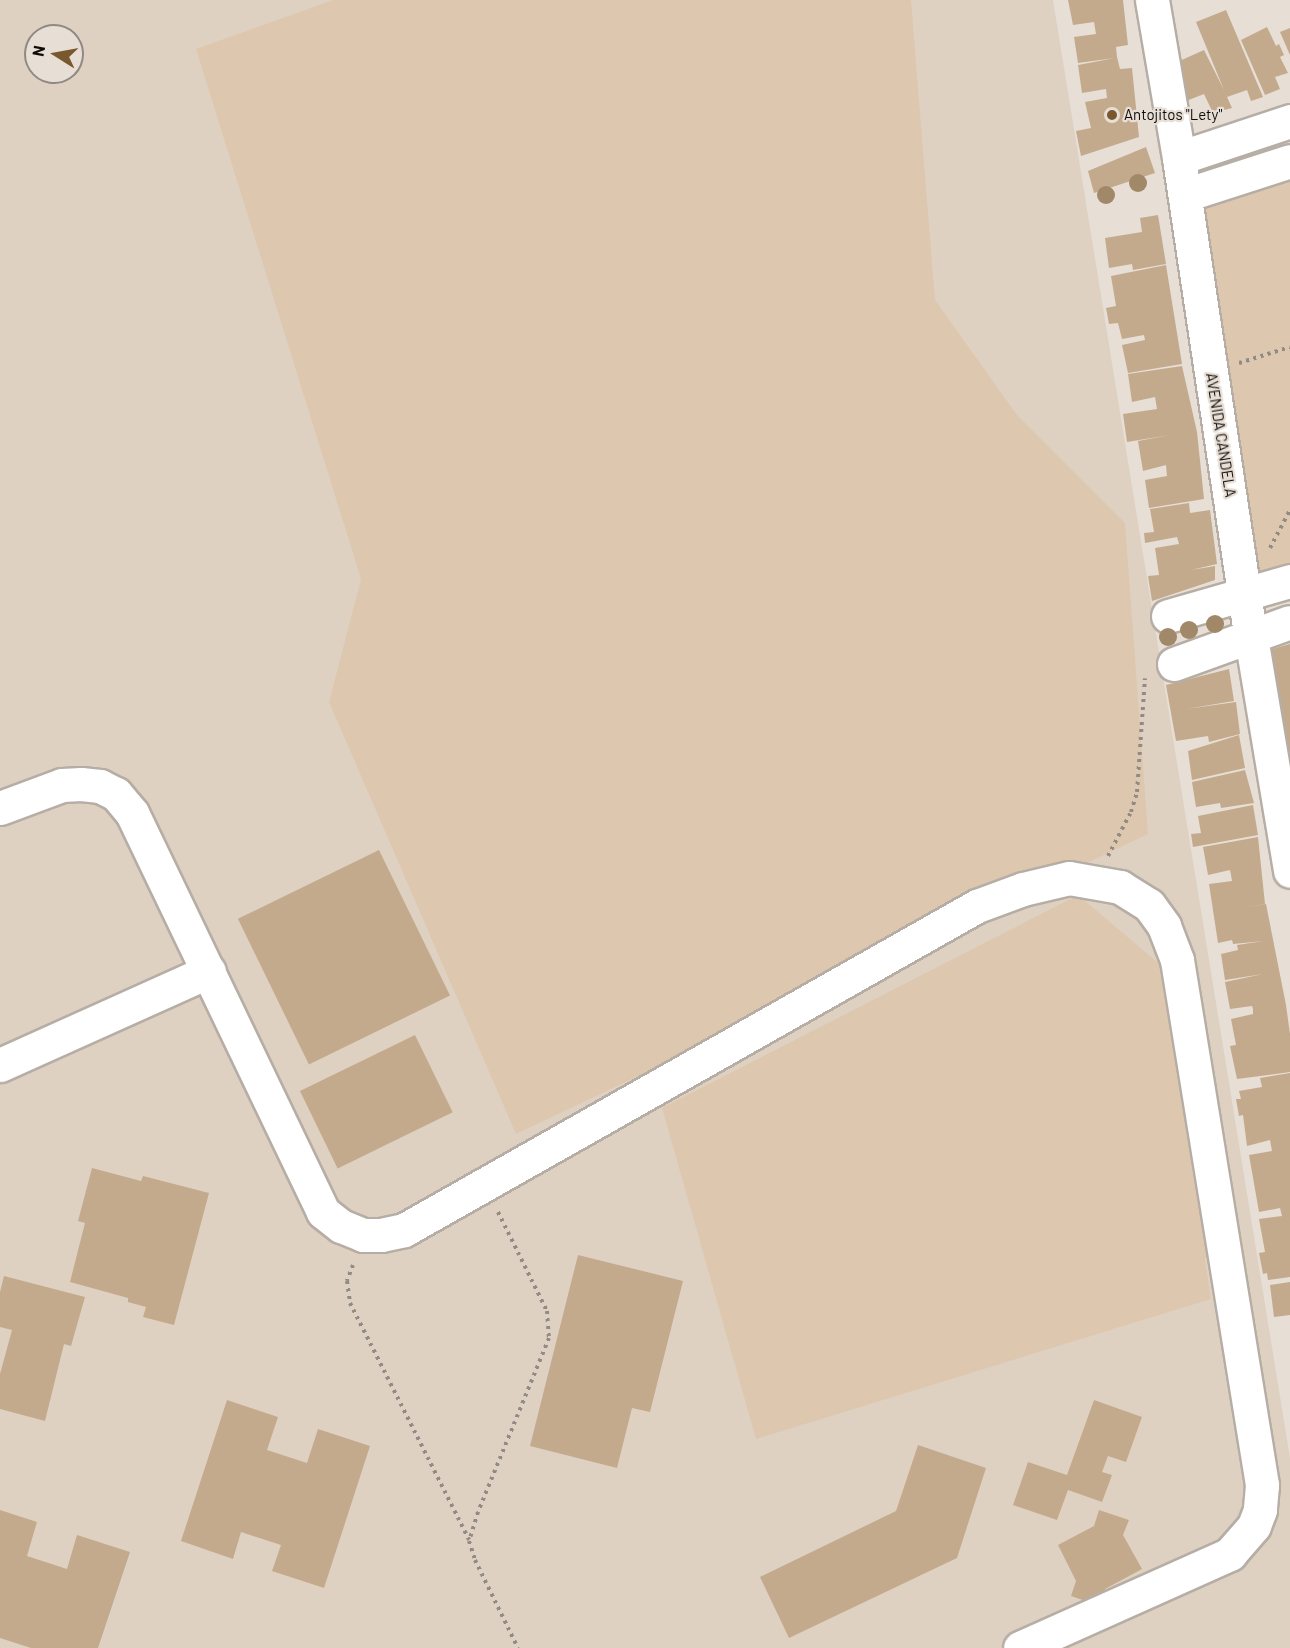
<!DOCTYPE html>
<style>
body{margin:0}
#map{position:relative;width:1290px;height:1648px;overflow:hidden;background:#e7ded5;font-family:Barlow,sans-serif}
div>[style]{position:absolute}
.built>*{inset:0;background:#dfd1c2}
.green>*{inset:0;background:#dec7af}
.building>*{inset:0;background:#c4aa8d;transform-origin:0 0}
.path>*{height:4px;margin-top:-2px;transform-origin:0;background:repeating-linear-gradient(90deg,#928b85 0 3px,transparent 0 7.5px)}
.roads{filter:drop-shadow(2px 0 #b6aea5) drop-shadow(-2px 0 #b6aea5) drop-shadow(0 2px #b6aea5) drop-shadow(0 -2px #b6aea5)}
.minor>*{height:33px;margin:-16.5px;padding:0 16.5px;transform-origin:16.5px;border-radius:16.5px;background:#fff}
.trees>*{width:18px;height:18px;margin:-9px;border-radius:50%;background:#a08868}
.dots>*{width:16px;height:16px;translate:-50% -50%;box-sizing:border-box;border:3px solid #e7ded5;border-radius:50%}
span{translate:-50% -50%;white-space:nowrap;text-align:center;line-height:1.15;-webkit-text-stroke:4.5px #e7ded5;paint-order:stroke}
.poi-label{font-size:15px;color:#0e0b08}
.left{translate:0 -50%;text-align:left}
.street-label{font-size:15px;color:#0e0b08}
.north{position:absolute;left:24px;top:24px;width:60px;height:60px;box-sizing:border-box;background:#e7ded5;border:2px solid #908a83;border-radius:50%;rotate:281deg;font-size:16px;font-weight:700;line-height:24px;text-align:center;color:#0e0b08}
.north::after{content:'';display:block;margin:auto;width:21px;height:27px;background:#7a582f;clip-path:polygon(50% 0,100% 100%,50% 72%,0 100%)}
</style>
<div id="map">
<div class="built">
<i style="clip-path:polygon(evenodd,0 0,1053px 0,1290px 1458px,1290px 1648px,0 1648px,0 0,36px 36px,72px 36px,72px 72px,36px 72px,36px 36px)"></i>
</div>
<div class="green">
<i style="clip-path:polygon(333px 0,911px 0,935px 300px,1017px 415px,1125px 523px,1148px 834px,516px 1134px,329px 702px,361px 579px,196px 49px)"></i>
<i style="clip-path:polygon(1290px 173px,1290px 566px,1257px 577px,1190px 205px)"></i>
<i style="clip-path:polygon(1078px 895px,1163px 967px,1193px 1175px,1217px 1255px,1205px 1259px,1211px 1299px,756px 1439px,662px 1108px)"></i>
</div>
<div class="building">
<i style="clip-path:polygon(1068px 0,1123px 0,1128px 45px,1116px 47px,1117px 57px,1120px 69px,1132px 68px,1139px 137px,1081px 156px,1076px 131px,1091px 128px,1085px 102px,1107px 98px,1106px 89px,1082px 93px,1078px 65px,1115px 58px,1078px 63px,1074px 37px,1096px 34px,1094px 22px,1073px 25px)"></i>
<i style="clip-path:polygon(1226px 10px,1263px 97px,1251px 101px,1247px 90px,1227px 97px,1232px 108px,1213px 113px,1204px 94px,1181px 103px,1175px 63px,1204px 50px,1224px 90px,1196px 22px)"></i>
<i style="clip-path:polygon(1267px 27px,1276px 46px,1279px 44px,1284px 55px,1280px 57px,1288px 73px,1275px 77px,1280px 89px,1265px 95px,1241px 40px)"></i>
<i style="clip-path:polygon(1290px 28px,1290px 55px,1280px 32px)"></i>
<i style="clip-path:polygon(1146px 147px,1155px 173px,1094px 193px,1088px 171px)"></i>
<i style="clip-path:polygon(1158px 215px,1166px 264px,1133px 270px,1132px 264px,1109px 268px,1105px 238px,1142px 232px,1140px 218px)"></i>
<i style="clip-path:polygon(1166px 265px,1182px 364px,1128px 373px,1122px 345px,1145px 340px,1144px 335px,1122px 339px,1118px 323px,1109px 324px,1106px 308px,1116px 306px,1111px 276px)"></i>
<i style="clip-path:polygon(1182px 366px,1197px 432px,1204px 499px,1149px 508px,1145px 480px,1167px 476px,1166px 465px,1143px 471px,1138px 441px,1170px 435px,1127px 442px,1123px 414px,1157px 409px,1155px 397px,1132px 402px,1128px 374px)"></i>
<i style="clip-path:polygon(1189px 503px,1190px 513px,1210px 510px,1217px 564px,1191px 570px,1215px 566px,1215px 580px,1152px 601px,1148px 576px,1159px 575px,1155px 548px,1179px 544px,1177px 537px,1145px 543px,1144px 533px,1154px 532px,1150px 509px)"></i>
<i style="clip-path:polygon(1290px 644px,1290px 763px,1287px 764px,1266px 651px)"></i>
<i style="clip-path:polygon(1229px 669px,1234px 701px,1186px 709px,1236px 702px,1240px 734px,1209px 742px,1208px 736px,1176px 741px,1166px 685px)"></i>
<i style="clip-path:polygon(1239px 735px,1245px 768px,1192px 780px,1188px 751px)"></i>
<i style="clip-path:polygon(1245px 770px,1254px 803px,1221px 808px,1220px 803px,1196px 807px,1192px 782px)"></i>
<i style="clip-path:polygon(1253px 805px,1258px 835px,1193px 847px,1191px 834px,1201px 833px,1198px 816px)"></i>
<i style="clip-path:polygon(1258px 837px,1265px 904px,1243px 908px,1266px 904px,1286px 1005px,1290px 1034px,1290px 1072px,1237px 1079px,1230px 1046px,1236px 1045px,1231px 1019px,1253px 1014px,1253px 1009px,1252px 1006px,1230px 1009px,1225px 982px,1263px 974px,1225px 980px,1221px 954px,1238px 950px,1237px 945px,1264px 941px,1233px 944px,1232px 940px,1218px 943px,1209px 884px,1232px 881px,1231px 875px,1230px 870px,1208px 875px,1203px 847px)"></i>
<i style="left:379px;top:850px;width:162px;height:157px;rotate:64deg"></i>
<i style="left:415px;top:1035px;width:86px;height:128px;rotate:64deg"></i>
<i style="clip-path:polygon(1290px 1073px,1290px 1277px,1268px 1280px,1267px 1273px,1263px 1274px,1259px 1253px,1265px 1252px,1259px 1219px,1282px 1216px,1280px 1208px,1259px 1212px,1249px 1155px,1272px 1151px,1270px 1140px,1247px 1146px,1243px 1115px,1239px 1116px,1236px 1099px,1241px 1099px,1239px 1091px,1262px 1087px,1260px 1078px)"></i>
<i style="clip-path:polygon(92px 1168px,141px 1181px,143px 1176px,209px 1193px,174px 1325px,143px 1317px,146px 1307px,128px 1302px,128px 1298px,70px 1282px,85px 1223px,78px 1221px)"></i>
<i style="clip-path:polygon(578px 1255px,683px 1281px,650px 1412px,632px 1408px,617px 1468px,530px 1446px)"></i>
<i style="clip-path:polygon(4px 1276px,85px 1297px,71px 1346px,64px 1344px,45px 1421px,0 1409px,0 1374px,12px 1330px,0 1327px,0 1292px)"></i>
<i style="clip-path:polygon(1290px 1282px,1290px 1315px,1274px 1317px,1270px 1285px)"></i>
<i style="clip-path:polygon(227px 1400px,278px 1417px,267px 1450px,307px 1463px,318px 1429px,370px 1446px,324px 1588px,272px 1571px,281px 1545px,241px 1532px,233px 1559px,181px 1541px)"></i>
<i style="clip-path:polygon(1094px 1400px,1142px 1417px,1126px 1462px,1108px 1456px,1102px 1472px,1112px 1475px,1102px 1502px,1068px 1490px,1057px 1520px,1013px 1505px,1028px 1462px,1067px 1475px)"></i>
<i style="clip-path:polygon(918px 1445px,986px 1468px,957px 1558px,789px 1638px,760px 1577px,896px 1511px)"></i>
<i style="clip-path:polygon(0 1510px,37px 1522px,27px 1556px,67px 1569px,77px 1535px,130px 1552px,98px 1648px,31px 1648px,0 1638px)"></i>
<i style="clip-path:polygon(1099px 1510px,1129px 1520px,1123px 1535px,1142px 1569px,1105px 1589px,1100px 1606px,1071px 1596px,1076px 1581px,1058px 1545px,1094px 1526px)"></i>
</div>
<div class="path">
<i style="left:1239px;top:363px;width:53px;rotate:-17.4deg"></i>
<i style="left:1270px;top:548px;width:43px;rotate:-62.2deg"></i>
<i style="left:1108px;top:856px;width:50px;rotate:-62.4deg"></i>
<i style="left:1131px;top:812px;width:21px;rotate:-73deg"></i>
<i style="left:1137px;top:792px;width:114px;rotate:-86deg"></i>
<i style="left:498px;top:1212px;width:110px;rotate:63.7deg"></i>
<i style="left:547px;top:1311px;width:27px;rotate:86deg"></i>
<i style="left:549px;top:1338px;width:188px;rotate:112.2deg"></i>
<i style="left:478px;top:1512px;width:30px;rotate:107deg"></i>
<i style="left:469px;top:1541px;width:20px;rotate:72deg"></i>
<i style="left:475px;top:1560px;width:98px;rotate:64deg"></i>
<i style="left:353px;top:1265px;width:17px;rotate:111deg"></i>
<i style="left:347px;top:1281px;width:22px;rotate:82deg"></i>
<i style="left:350px;top:1303px;width:265px;rotate:63.3deg"></i>
</div>
<div class="roads">
<div class="minor">
<i style="left:1152px;top:0;width:160px;rotate:80.3deg"></i>
<i style="left:1179px;top:158px;width:484px;rotate:81.5deg"></i>
<i style="left:1251px;top:637px;width:237px;rotate:80.5deg"></i>
<i style="left:1179px;top:158px;width:117px;rotate:-18.4deg"></i>
<i style="left:1185px;top:195px;width:110px;rotate:-17.9deg"></i>
<i style="left:1168px;top:616px;width:127px;rotate:-16deg"></i>
<i style="left:1174px;top:664px;width:123px;rotate:-19.9deg"></i>
<i style="left:0;top:808px;width:66px;rotate:-20.4deg"></i>
<i style="left:62px;top:785px;width:19px;rotate:-3deg"></i>
<i style="left:81px;top:784px;width:19px;rotate:6deg"></i>
<i style="left:100px;top:786px;width:18px;rotate:27deg"></i>
<i style="left:116px;top:794px;width:25px;rotate:50deg"></i>
<i style="left:132px;top:813px;width:442px;rotate:64.4deg"></i>
<i style="left:323px;top:1212px;width:23px;rotate:38deg"></i>
<i style="left:341px;top:1226px;width:24px;rotate:22deg"></i>
<i style="left:363px;top:1235px;width:18px"></i>
<i style="left:381px;top:1235px;width:24px;rotate:-12deg"></i>
<i style="left:404px;top:1230px;width:658px;rotate:-29.49deg"></i>
<i style="left:977px;top:906px;width:49px;rotate:-20.3deg"></i>
<i style="left:1023px;top:889px;width:47px;rotate:-13.4deg"></i>
<i style="left:1069px;top:878px;width:52px;rotate:10deg"></i>
<i style="left:1120px;top:887px;width:34px;rotate:32deg"></i>
<i style="left:1149px;top:905px;width:26px;rotate:54deg"></i>
<i style="left:1164px;top:926px;width:36px;rotate:69deg"></i>
<i style="left:1177px;top:960px;width:532px;rotate:80.8deg"></i>
<i style="left:1262px;top:1485px;width:25px;rotate:95deg"></i>
<i style="left:1260px;top:1510px;width:17px;rotate:111deg"></i>
<i style="left:1254px;top:1526px;width:37px;rotate:131deg"></i>
<i style="left:1230px;top:1554px;width:230px;rotate:155.9deg"></i>
<i style="left:0;top:1065px;width:229px;rotate:-24.2deg"></i>
</div>
</div>
<div class="trees">
<i style="left:1138px;top:183px"></i>
<i style="left:1106px;top:195px"></i>
<i style="left:1215px;top:624px"></i>
<i style="left:1189px;top:630px"></i>
<i style="left:1168px;top:637px"></i>
</div>
<div class="dots">
<i style="left:1112px;top:115px;background:#7a582f"></i>
</div>
<div class="poi-label">
<span class="left" style="left:1124px;top:115px">Antojitos "Lety"</span>
</div>
<div class="street-label">
<span style="left:1221px;top:435px;rotate:81deg">AVENIDA CANDELA</span>
</div>
<div class="north">N</div>
</div>
